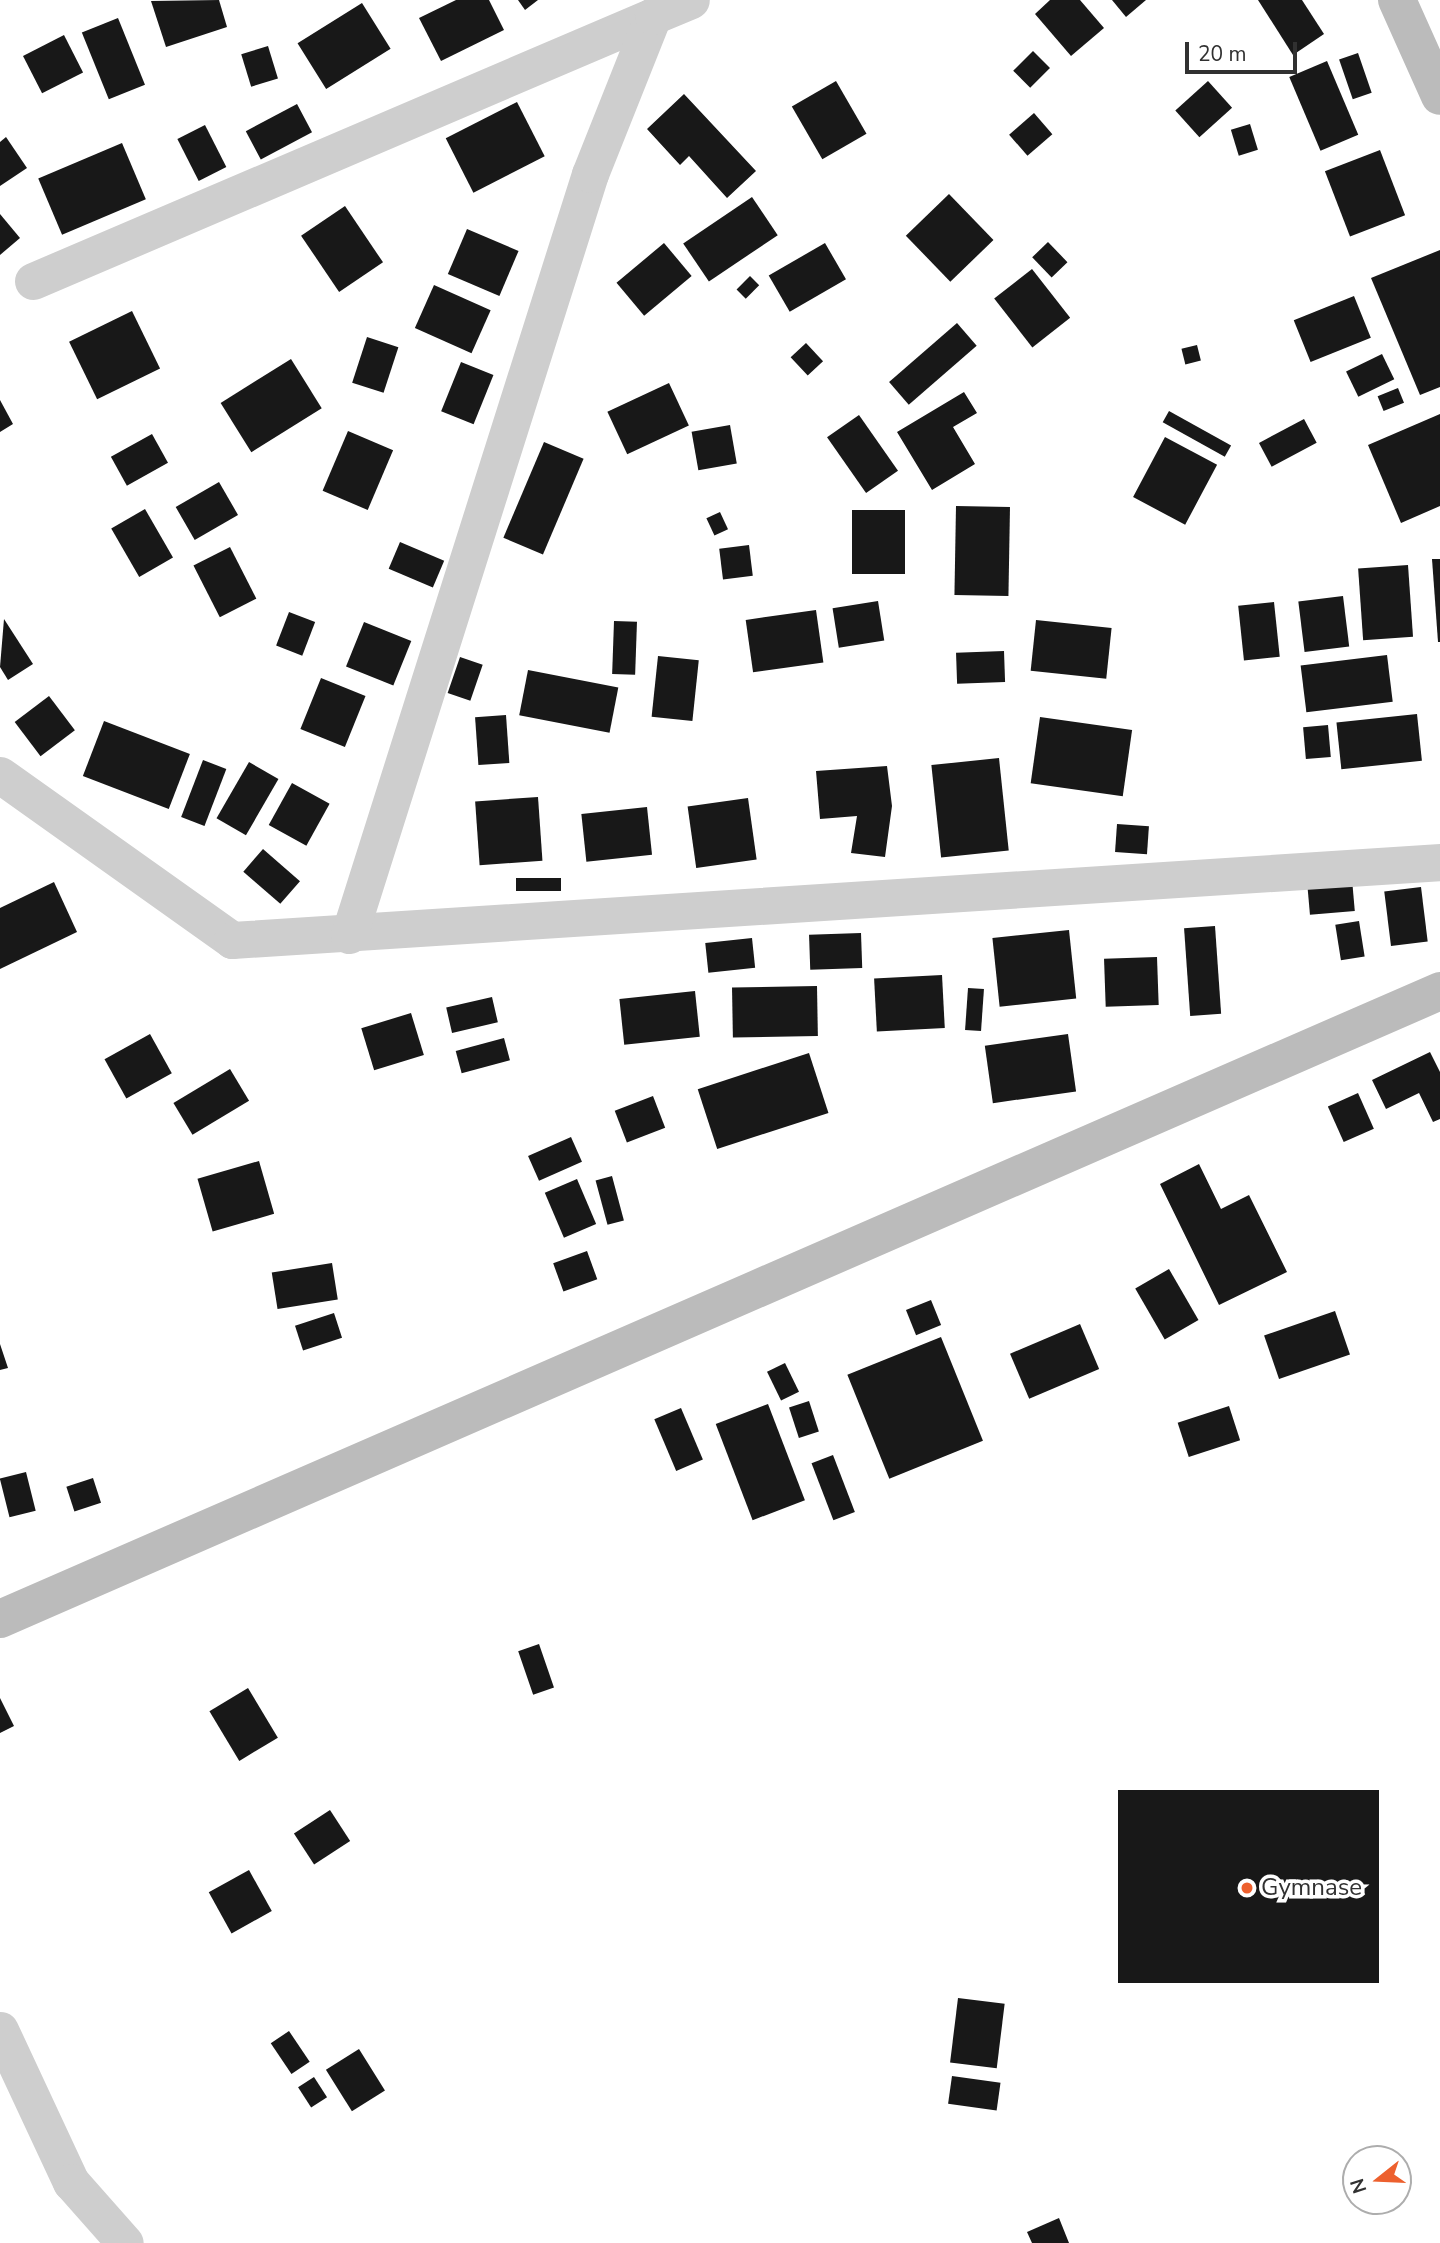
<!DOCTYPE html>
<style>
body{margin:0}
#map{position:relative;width:1440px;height:2243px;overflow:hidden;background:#fff;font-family:"Nunito Sans",sans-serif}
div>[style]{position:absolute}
.building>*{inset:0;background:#181818;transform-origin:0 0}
.street>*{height:37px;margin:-18.5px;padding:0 18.5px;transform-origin:18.5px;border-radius:18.5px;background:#cecece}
.secondary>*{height:38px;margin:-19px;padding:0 19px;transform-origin:19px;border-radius:19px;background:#bbb}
.dots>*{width:19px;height:19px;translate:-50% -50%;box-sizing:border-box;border:4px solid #fff;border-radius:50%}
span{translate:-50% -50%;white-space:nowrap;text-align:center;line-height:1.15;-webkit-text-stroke:7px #fff;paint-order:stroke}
.poi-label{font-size:24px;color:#313131}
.left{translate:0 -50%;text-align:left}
.north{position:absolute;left:1342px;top:2145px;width:70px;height:70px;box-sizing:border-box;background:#fff;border:2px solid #adadad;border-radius:50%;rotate:252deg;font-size:19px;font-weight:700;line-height:28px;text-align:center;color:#313131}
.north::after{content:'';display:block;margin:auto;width:24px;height:32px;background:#ed602e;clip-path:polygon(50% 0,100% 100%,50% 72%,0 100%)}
.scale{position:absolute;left:1185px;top:42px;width:112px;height:32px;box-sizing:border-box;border:4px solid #313131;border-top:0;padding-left:9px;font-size:21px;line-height:24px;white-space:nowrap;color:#313131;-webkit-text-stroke:5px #fff;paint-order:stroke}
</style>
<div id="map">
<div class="building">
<i style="clip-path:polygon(219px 0,227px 27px,166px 47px,151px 1px)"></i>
<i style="clip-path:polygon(456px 0,489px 0,504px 30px,441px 61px,419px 18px)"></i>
<i style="clip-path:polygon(518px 0,538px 0,525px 10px)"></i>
<i style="clip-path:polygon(1050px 0,1080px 0,1104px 28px,1071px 56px,1035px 14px)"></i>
<i style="clip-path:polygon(1112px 0,1146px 0,1126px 17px)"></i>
<i style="clip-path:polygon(1258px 0,1302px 0,1324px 34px,1293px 55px)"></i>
<i style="left:362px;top:3px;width:54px;height:76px;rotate:58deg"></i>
<i style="left:118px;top:18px;width:72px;height:39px;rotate:68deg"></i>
<i style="left:64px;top:35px;width:42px;height:46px;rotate:63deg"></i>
<i style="left:268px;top:46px;width:34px;height:28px;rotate:73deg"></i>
<i style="left:1033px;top:51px;width:24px;height:28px;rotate:45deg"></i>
<i style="left:1358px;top:53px;width:42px;height:20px;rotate:71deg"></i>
<i style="left:1327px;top:61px;width:80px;height:41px;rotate:67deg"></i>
<i style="left:836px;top:81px;width:61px;height:51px;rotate:60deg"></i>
<i style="left:1208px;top:81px;width:36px;height:44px;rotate:48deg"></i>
<i style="clip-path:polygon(684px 94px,756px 171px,727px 198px,689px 156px,680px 165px,647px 129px)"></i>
<i style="left:517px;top:102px;width:61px;height:80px;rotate:63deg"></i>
<i style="left:297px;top:104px;width:32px;height:58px;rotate:62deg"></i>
<i style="left:1034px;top:113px;width:28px;height:33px;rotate:49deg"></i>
<i style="left:1250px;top:124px;width:27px;height:20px;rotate:73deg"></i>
<i style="left:205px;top:125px;width:47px;height:31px;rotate:63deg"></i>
<i style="clip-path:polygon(6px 137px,27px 168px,0 186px,0 142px)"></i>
<i style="left:122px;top:143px;width:61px;height:91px;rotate:67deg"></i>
<i style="left:1380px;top:150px;width:70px;height:59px;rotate:69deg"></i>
<i style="left:949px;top:194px;width:64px;height:60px;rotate:46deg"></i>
<i style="left:752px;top:197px;width:46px;height:83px;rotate:56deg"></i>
<i style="left:345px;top:206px;width:68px;height:53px;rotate:56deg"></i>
<i style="clip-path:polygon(0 214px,20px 238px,0 255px)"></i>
<i style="left:467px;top:229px;width:56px;height:49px;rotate:23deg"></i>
<i style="left:1048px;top:242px;width:28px;height:22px;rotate:46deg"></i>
<i style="left:664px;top:243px;width:43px;height:62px;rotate:50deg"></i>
<i style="left:825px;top:243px;width:42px;height:65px;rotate:60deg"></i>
<i style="clip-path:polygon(1440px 250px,1440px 387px,1420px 395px,1371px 278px)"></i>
<i style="left:1032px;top:269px;width:62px;height:48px;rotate:52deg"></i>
<i style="left:750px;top:276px;width:13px;height:19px;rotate:45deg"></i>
<i style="left:434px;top:285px;width:62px;height:47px;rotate:24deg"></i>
<i style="left:1354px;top:296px;width:45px;height:65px;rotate:68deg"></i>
<i style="left:132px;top:311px;width:64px;height:70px;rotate:64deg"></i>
<i style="left:957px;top:323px;width:30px;height:90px;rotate:49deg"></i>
<i style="left:367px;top:337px;width:33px;height:48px;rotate:18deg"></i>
<i style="left:806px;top:343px;width:25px;height:21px;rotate:47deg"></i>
<i style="left:1197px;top:345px;width:16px;height:16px;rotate:76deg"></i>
<i style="left:1382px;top:354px;width:28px;height:40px;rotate:64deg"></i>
<i style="left:291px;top:359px;width:58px;height:83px;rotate:58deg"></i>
<i style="left:461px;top:362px;width:35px;height:53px;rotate:22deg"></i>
<i style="left:669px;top:383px;width:47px;height:68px;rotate:65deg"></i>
<i style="left:1398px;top:388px;width:16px;height:22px;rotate:68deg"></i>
<i style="clip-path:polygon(964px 392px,977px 413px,953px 427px,975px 464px,932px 490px,897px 432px)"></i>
<i style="clip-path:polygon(0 400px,13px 424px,0 432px)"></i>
<i style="left:1169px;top:411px;width:71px;height:13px;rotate:29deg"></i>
<i style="clip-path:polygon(1440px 414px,1440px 506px,1401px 523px,1368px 445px)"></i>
<i style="left:859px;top:415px;width:68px;height:39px;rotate:55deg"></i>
<i style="left:1304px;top:419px;width:27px;height:51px;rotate:62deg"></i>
<i style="left:730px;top:425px;width:39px;height:39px;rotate:80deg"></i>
<i style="left:348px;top:431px;width:49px;height:65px;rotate:23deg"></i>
<i style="left:152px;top:434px;width:33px;height:47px;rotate:61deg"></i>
<i style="left:1165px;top:437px;width:59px;height:68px;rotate:28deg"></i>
<i style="left:544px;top:442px;width:43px;height:104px;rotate:23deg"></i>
<i style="left:219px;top:482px;width:38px;height:50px;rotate:60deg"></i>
<i style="left:956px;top:506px;width:54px;height:89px;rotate:1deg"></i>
<i style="left:145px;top:509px;width:56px;height:39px;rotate:60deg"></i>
<i style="left:852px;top:510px;width:53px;height:64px"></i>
<i style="left:720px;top:512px;width:19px;height:15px;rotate:65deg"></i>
<i style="left:400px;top:542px;width:48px;height:29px;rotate:23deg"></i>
<i style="left:749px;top:545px;width:31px;height:30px;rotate:83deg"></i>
<i style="left:230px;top:547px;width:58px;height:41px;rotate:63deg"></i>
<i style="clip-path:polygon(1432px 559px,1440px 559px,1440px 642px,1438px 642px)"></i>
<i style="left:1408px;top:565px;width:72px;height:50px;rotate:86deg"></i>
<i style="left:1343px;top:596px;width:51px;height:45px;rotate:83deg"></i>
<i style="left:878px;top:601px;width:40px;height:46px;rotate:81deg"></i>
<i style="left:1274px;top:602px;width:55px;height:36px;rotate:84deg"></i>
<i style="left:816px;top:610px;width:53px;height:71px;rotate:82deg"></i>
<i style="left:289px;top:612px;width:28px;height:36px;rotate:21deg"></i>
<i style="clip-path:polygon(4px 619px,33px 664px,8px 680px,0 667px)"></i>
<i style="left:1036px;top:620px;width:76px;height:51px;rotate:6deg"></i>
<i style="left:614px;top:621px;width:23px;height:53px;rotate:2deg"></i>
<i style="left:364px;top:622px;width:51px;height:48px;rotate:22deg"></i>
<i style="left:1004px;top:651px;width:31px;height:48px;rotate:88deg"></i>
<i style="left:1387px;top:655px;width:47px;height:87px;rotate:83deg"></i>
<i style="left:658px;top:656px;width:41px;height:61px;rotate:6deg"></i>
<i style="left:460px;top:657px;width:24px;height:38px;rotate:19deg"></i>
<i style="left:528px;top:670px;width:92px;height:46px;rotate:11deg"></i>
<i style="left:321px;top:678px;width:48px;height:55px;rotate:22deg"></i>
<i style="left:49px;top:696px;width:43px;height:43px;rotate:53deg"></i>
<i style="left:1417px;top:714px;width:47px;height:81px;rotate:84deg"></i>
<i style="left:506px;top:715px;width:48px;height:31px;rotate:86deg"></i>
<i style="left:1040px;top:717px;width:93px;height:67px;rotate:8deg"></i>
<i style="left:104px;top:721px;width:92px;height:59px;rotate:21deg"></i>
<i style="left:1328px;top:725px;width:32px;height:25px;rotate:85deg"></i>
<i style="left:999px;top:758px;width:93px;height:68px;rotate:84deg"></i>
<i style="left:203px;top:760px;width:25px;height:61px;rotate:21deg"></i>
<i style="left:249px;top:762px;width:34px;height:65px;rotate:30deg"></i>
<i style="clip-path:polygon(887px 766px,892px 806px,885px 857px,851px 853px,857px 816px,820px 819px,816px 771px)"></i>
<i style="left:292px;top:783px;width:43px;height:48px;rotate:29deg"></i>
<i style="left:538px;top:797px;width:64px;height:63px;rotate:86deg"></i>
<i style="left:748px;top:798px;width:62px;height:61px;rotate:82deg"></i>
<i style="left:647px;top:807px;width:48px;height:66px;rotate:84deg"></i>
<i style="left:1117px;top:824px;width:32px;height:28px;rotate:4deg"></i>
<i style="left:263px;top:849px;width:49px;height:30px;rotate:41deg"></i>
<i style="left:561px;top:878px;width:13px;height:45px;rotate:90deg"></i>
<i style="left:1352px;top:879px;width:32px;height:45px;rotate:85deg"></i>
<i style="clip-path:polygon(54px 882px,77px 932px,0 969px,0 908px)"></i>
<i style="left:1421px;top:887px;width:55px;height:37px;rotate:83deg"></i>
<i style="left:1359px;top:921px;width:36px;height:24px;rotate:81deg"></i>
<i style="left:1215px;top:926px;width:88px;height:31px;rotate:86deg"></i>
<i style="left:1069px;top:930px;width:69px;height:77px;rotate:84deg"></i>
<i style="left:861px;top:933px;width:35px;height:52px;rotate:88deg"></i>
<i style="left:752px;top:938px;width:30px;height:47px;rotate:84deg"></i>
<i style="left:1157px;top:957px;width:48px;height:53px;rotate:88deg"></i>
<i style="left:942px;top:975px;width:53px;height:68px;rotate:87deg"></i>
<i style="left:817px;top:986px;width:50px;height:85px;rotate:89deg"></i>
<i style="left:968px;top:988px;width:16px;height:42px;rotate:4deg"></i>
<i style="left:695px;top:991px;width:46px;height:76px;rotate:84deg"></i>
<i style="left:492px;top:997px;width:26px;height:47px;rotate:77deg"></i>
<i style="left:411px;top:1013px;width:44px;height:52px;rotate:73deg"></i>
<i style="left:150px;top:1034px;width:45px;height:52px;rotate:61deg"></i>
<i style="left:1068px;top:1034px;width:58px;height:84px;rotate:82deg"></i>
<i style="left:504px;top:1038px;width:23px;height:50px;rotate:75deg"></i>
<i style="clip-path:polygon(1430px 1052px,1440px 1072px,1440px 1119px,1433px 1122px,1419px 1093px,1386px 1109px,1372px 1080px)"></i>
<i style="left:809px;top:1053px;width:63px;height:117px;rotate:72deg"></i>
<i style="left:230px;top:1069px;width:37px;height:66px;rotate:59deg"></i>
<i style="left:1358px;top:1093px;width:39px;height:33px;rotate:66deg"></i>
<i style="left:653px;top:1096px;width:34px;height:41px;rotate:69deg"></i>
<i style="left:571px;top:1137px;width:27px;height:47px;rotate:66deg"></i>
<i style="left:259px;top:1161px;width:55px;height:64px;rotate:74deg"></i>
<i style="clip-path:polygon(1199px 1164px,1221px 1209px,1249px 1195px,1287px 1272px,1219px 1305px,1160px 1184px)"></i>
<i style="left:612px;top:1176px;width:46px;height:17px;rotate:75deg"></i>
<i style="left:577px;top:1179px;width:49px;height:35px;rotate:67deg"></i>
<i style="left:587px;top:1251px;width:30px;height:36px;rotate:70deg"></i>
<i style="left:332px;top:1263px;width:37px;height:61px;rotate:81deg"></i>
<i style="left:1169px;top:1269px;width:59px;height:39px;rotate:60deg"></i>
<i style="left:931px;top:1300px;width:27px;height:27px;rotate:68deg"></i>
<i style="left:1335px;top:1311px;width:46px;height:75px;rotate:71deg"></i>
<i style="left:334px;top:1313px;width:26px;height:41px;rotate:72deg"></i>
<i style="left:1080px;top:1324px;width:49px;height:76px;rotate:67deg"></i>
<i style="left:941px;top:1337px;width:112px;height:101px;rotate:68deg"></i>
<i style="clip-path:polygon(0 1344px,8px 1368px,0 1370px)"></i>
<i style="left:785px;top:1363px;width:32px;height:20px;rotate:64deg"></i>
<i style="left:809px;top:1401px;width:32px;height:21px;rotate:72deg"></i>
<i style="left:768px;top:1404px;width:103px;height:56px;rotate:69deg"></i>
<i style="left:1229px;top:1406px;width:36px;height:54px;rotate:72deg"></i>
<i style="left:681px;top:1408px;width:56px;height:29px;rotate:67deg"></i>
<i style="left:833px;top:1455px;width:61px;height:23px;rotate:69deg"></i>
<i style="left:26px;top:1472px;width:40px;height:27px;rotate:76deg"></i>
<i style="left:93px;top:1478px;width:26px;height:28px;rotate:72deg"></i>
<i style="left:539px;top:1644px;width:46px;height:22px;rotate:71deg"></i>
<i style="left:248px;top:1688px;width:58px;height:45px;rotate:59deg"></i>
<i style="clip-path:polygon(0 1698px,14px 1726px,0 1733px)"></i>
<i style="left:1118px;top:1790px;width:261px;height:193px"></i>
<i style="left:330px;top:1810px;width:37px;height:43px;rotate:57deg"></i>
<i style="left:249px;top:1870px;width:47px;height:46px;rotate:61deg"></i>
<i style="left:958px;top:1998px;width:47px;height:65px;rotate:7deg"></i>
<i style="left:289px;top:2031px;width:37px;height:22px;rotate:56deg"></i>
<i style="left:359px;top:2049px;width:49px;height:39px;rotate:58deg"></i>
<i style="left:952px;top:2076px;width:49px;height:28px;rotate:8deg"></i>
<i style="left:314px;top:2077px;width:24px;height:19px;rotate:57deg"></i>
<i style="clip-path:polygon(1059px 2218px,1069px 2243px,1032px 2243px,1027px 2232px)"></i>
</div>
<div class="street">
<i style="left:33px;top:281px;width:674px;rotate:-23.14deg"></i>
<i style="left:0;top:775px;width:285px;rotate:35.4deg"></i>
<i style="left:232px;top:940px;width:1211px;rotate:-3.69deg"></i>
<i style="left:349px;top:935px;width:798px;rotate:-72.43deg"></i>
<i style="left:590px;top:174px;width:170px;rotate:-68.3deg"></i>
<i style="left:653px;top:16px;width:41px;rotate:-22.8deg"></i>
<i style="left:0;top:2030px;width:168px;rotate:65deg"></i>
<i style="left:71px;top:2182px;width:81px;rotate:48.5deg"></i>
</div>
<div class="secondary">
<i style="left:1397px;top:0;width:105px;rotate:65.9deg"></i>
<i style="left:0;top:1619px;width:1571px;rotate:-23.56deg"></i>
</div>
<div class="dots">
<i style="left:1247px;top:1888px;background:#ed602e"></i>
</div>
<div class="poi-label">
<span class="left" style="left:1261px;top:1888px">Gymnase</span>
</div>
<div class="north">N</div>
<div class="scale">20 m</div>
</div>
